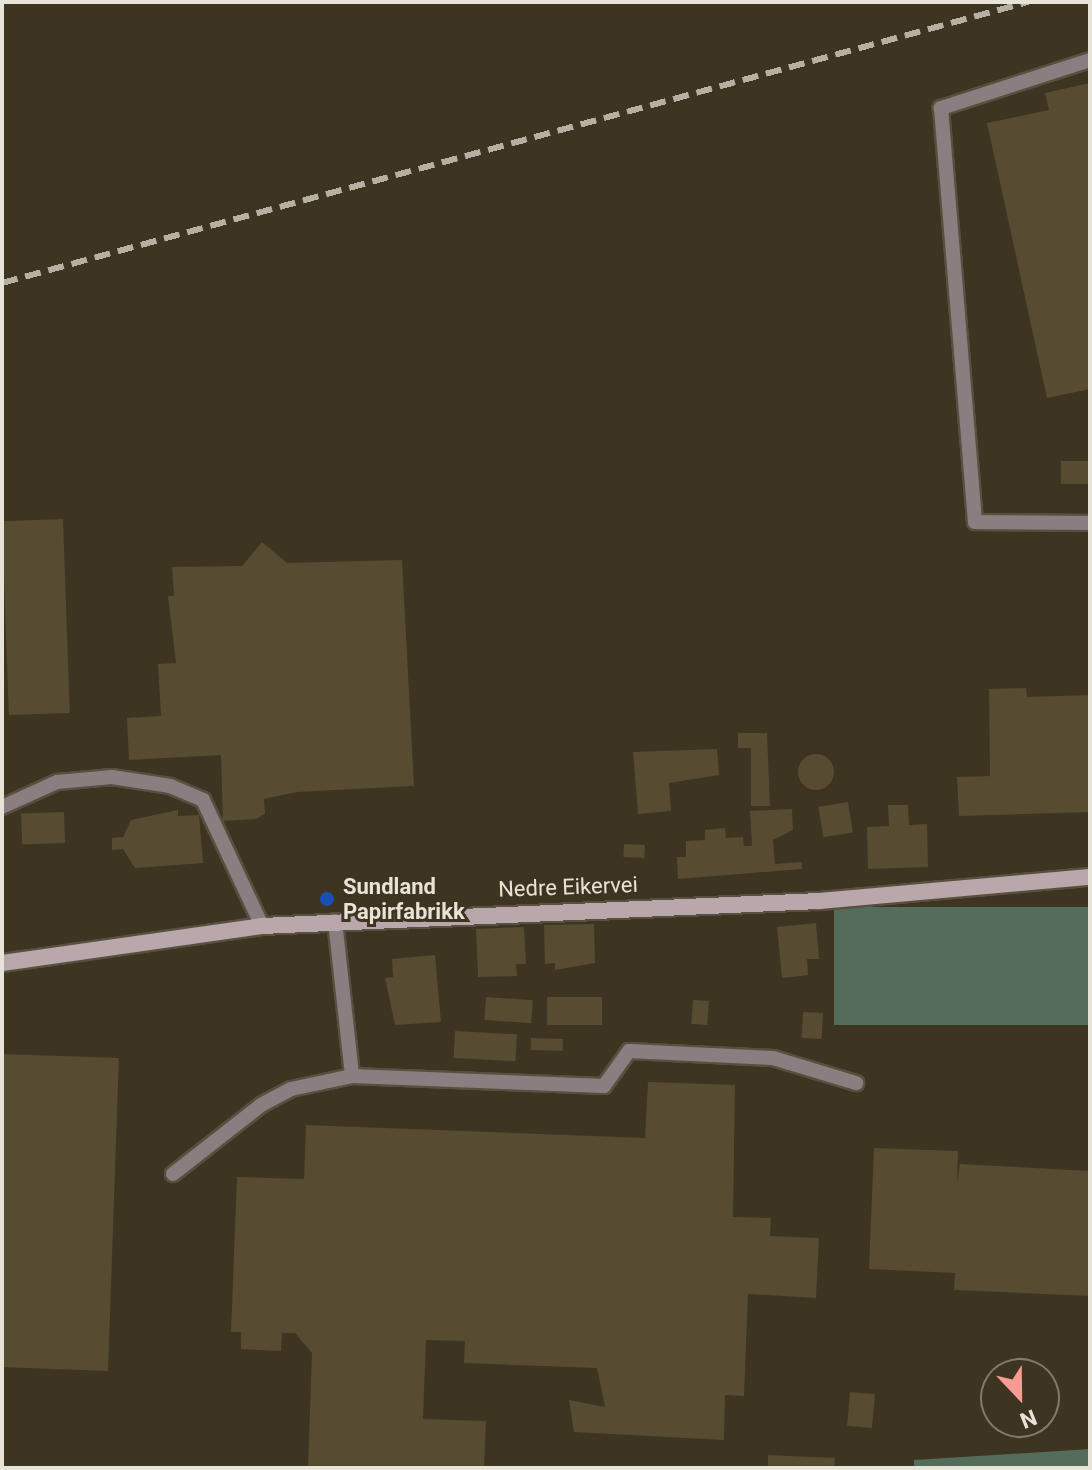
<!DOCTYPE html>
<style>
body{margin:0}
#map{position:relative;width:1092px;height:1470px;overflow:hidden;background:#3d3422;font-family:Roboto,sans-serif}
div>[style]{position:absolute}
.forest>*{inset:0;background:#546d5a;transform-origin:0 0}
.building>*{inset:0;background:#574b32;transform-origin:0 0}
.round{border-radius:50%}
.roads{filter:drop-shadow(2px 0 #58503f) drop-shadow(-2px 0 #58503f) drop-shadow(0 2px #58503f) drop-shadow(0 -2px #58503f)}
.service>*{height:14px;margin:-7px;padding:0 7px;transform-origin:7px;border-radius:7px;background:#8a7e81}
.secondary>*{height:16px;margin:-8px;padding:0 8px;transform-origin:8px;border-radius:8px;background:#baa7ab}
.rail>*{height:6px;margin-top:-3px;transform-origin:0;background:repeating-linear-gradient(90deg,#b6b0a2 0 16px,transparent 0 24px)}
.dots>*{width:22px;height:22px;translate:-50% -50%;box-sizing:border-box;border:4px solid #3d3422;border-radius:50%}
span{translate:-50% -50%;white-space:nowrap;text-align:center;line-height:1.15;-webkit-text-stroke:6px #3d3422;paint-order:stroke}
.poi-label{font-size:22px;color:#e8e3d7;font-weight:700}
.left{translate:0 -50%;text-align:left}
.street-label{font-size:22px;color:#e8e3d7}
.frame{position:absolute;inset:0;border:4px solid #e8e3d7;pointer-events:none}
.north{position:absolute;left:980px;top:1358px;width:80px;height:80px;box-sizing:border-box;background:#3d3422;border:2px solid #817a6a;border-radius:50%;rotate:158deg;font-size:22px;font-weight:700;line-height:32px;text-align:center;color:#e8e3d7}
.north::after{content:'';display:block;margin:auto;width:28px;height:36px;background:#f59c93;clip-path:polygon(50% 0,100% 100%,50% 72%,0 100%)}
</style>
<div id="map">
<div class="forest">
<i style="left:1090px;top:907px;width:118px;height:256px;rotate:90deg"></i>
<i style="clip-path:polygon(1090px 1449px,1090px 1468px,914px 1468px,914px 1460px)"></i>
</div>
<div class="building">
<i style="clip-path:polygon(1090px 83px,1090px 389px,1047px 398px,987px 123px,1049px 110px,1045px 93px)"></i>
<i style="left:1089px;top:461px;width:23px;height:28px;rotate:90deg"></i>
<i style="left:63px;top:519px;width:194px;height:61px;rotate:88deg"></i>
<i style="clip-path:polygon(262px 542px,287px 563px,402px 560px,414px 786px,297px 792px,264px 799px,265px 814px,256px 819px,223px 821px,221px 755px,129px 760px,127px 718px,161px 716px,158px 664px,176px 663px,168px 596px,174px 596px,172px 567px,242px 566px)"></i>
<i style="clip-path:polygon(1026px 688px,1027px 697px,1090px 695px,1090px 812px,959px 816px,957px 777px,990px 776px,989px 689px)"></i>
<i style="clip-path:polygon(738px 733px,767px 733px,770px 806px,751px 806px,751px 748px,738px 748px)"></i>
<i style="clip-path:polygon(717px 749px,719px 775px,669px 783px,671px 811px,638px 814px,633px 752px)"></i>
<i class="round" style="left:798px;top:754px;width:36px;height:36px"></i>
<i style="left:848px;top:802px;width:31px;height:30px;rotate:81deg"></i>
<i style="clip-path:polygon(888px 805px,908px 805px,909px 825px,927px 824px,928px 867px,868px 869px,867px 827px,889px 826px)"></i>
<i style="clip-path:polygon(792px 809px,793px 830px,773px 840px,775px 864px,802px 862px,802px 869px,678px 879px,677px 857px,686px 857px,686px 841px,705px 840px,705px 830px,725px 828px,726px 838px,743px 837px,744px 846px,752px 846px,750px 811px)"></i>
<i style="clip-path:polygon(178px 810px,178px 816px,199px 815px,203px 863px,135px 868px,123px 849px,112px 850px,112px 838px,123px 837px,131px 820px)"></i>
<i style="left:64px;top:812px;width:31px;height:43px;rotate:88deg"></i>
<i style="left:624px;top:844px;width:21px;height:13px;rotate:3deg"></i>
<i style="clip-path:polygon(816px 923px,819px 959px,807px 959px,808px 975px,782px 978px,777px 927px)"></i>
<i style="clip-path:polygon(594px 924px,595px 963px,555px 970px,555px 963px,545px 964px,544px 925px)"></i>
<i style="clip-path:polygon(524px 927px,526px 964px,516px 964px,517px 976px,478px 977px,476px 929px)"></i>
<i style="clip-path:polygon(435px 955px,441px 1022px,395px 1025px,385px 978px,393px 977px,392px 959px)"></i>
<i style="left:486px;top:997px;width:47px;height:23px;rotate:4deg"></i>
<i style="left:547px;top:997px;width:55px;height:28px"></i>
<i style="left:693px;top:1000px;width:16px;height:24px;rotate:4deg"></i>
<i style="left:803px;top:1012px;width:20px;height:26px;rotate:3deg"></i>
<i style="left:455px;top:1031px;width:62px;height:27px;rotate:3deg"></i>
<i style="left:531px;top:1038px;width:32px;height:12px;rotate:2deg"></i>
<i style="left:2px;top:1054px;width:117px;height:313px;rotate:2deg"></i>
<i style="clip-path:polygon(648px 1082px,735px 1085px,733px 1217px,771px 1218px,770px 1236px,819px 1238px,816px 1298px,748px 1294px,744px 1396px,725px 1395px,724px 1440px,574px 1432px,569px 1400px,605px 1407px,597px 1368px,464px 1363px,465px 1341px,426px 1340px,423px 1419px,486px 1421px,484px 1468px,308px 1468px,312px 1353px,295px 1333px,282px 1333px,281px 1351px,241px 1349px,241px 1332px,231px 1332px,237px 1177px,304px 1179px,306px 1125px,645px 1138px)"></i>
<i style="clip-path:polygon(874px 1148px,958px 1151px,957px 1182px,960px 1164px,1090px 1171px,1090px 1296px,954px 1290px,955px 1273px,869px 1269px)"></i>
<i style="left:850px;top:1392px;width:25px;height:34px;rotate:5deg"></i>
<i style="clip-path:polygon(768px 1455px,835px 1458px,834px 1468px,768px 1468px)"></i>
</div>
<div class="roads">
<div class="service">
<i style="left:1090px;top:60px;width:157px;rotate:162.1deg"></i>
<i style="left:941px;top:108px;width:415px;rotate:85.3deg"></i>
<i style="left:975px;top:522px;width:115px;rotate:0.5deg"></i>
<i style="left:2px;top:807px;width:60px;rotate:-24.4deg"></i>
<i style="left:57px;top:782px;width:55px;rotate:-5.2deg"></i>
<i style="left:112px;top:777px;width:59px;rotate:8.8deg"></i>
<i style="left:170px;top:786px;width:36px;rotate:23deg"></i>
<i style="left:203px;top:800px;width:139px;rotate:64.9deg"></i>
<i style="left:335px;top:921px;width:156px;rotate:83.7deg"></i>
<i style="left:352px;top:1076px;width:252px;rotate:2.3deg"></i>
<i style="left:604px;top:1086px;width:43px;rotate:-54.5deg"></i>
<i style="left:629px;top:1051px;width:144px;rotate:2.8deg"></i>
<i style="left:773px;top:1058px;width:87px;rotate:16.8deg"></i>
<i style="left:173px;top:1174px;width:112px;rotate:-38.1deg"></i>
<i style="left:261px;top:1105px;width:34px;rotate:-28deg"></i>
<i style="left:291px;top:1089px;width:62px;rotate:-12deg"></i>
</div>
<div class="secondary">
<i style="left:2px;top:963px;width:263px;rotate:-8.1deg"></i>
<i style="left:262px;top:926px;width:558px;rotate:-2.57deg"></i>
<i style="left:819px;top:901px;width:272px;rotate:-5.1deg"></i>
</div>
</div>
<div class="rail">
<i style="left:2px;top:283px;width:1064px;rotate:-15.32deg"></i>
</div>
<div class="dots">
<i style="left:327px;top:899px;background:#1a4fb4"></i>
</div>
<div class="poi-label">
<span class="left" style="left:343px;top:899px">Sundland<br>Papirfabrikk</span>
</div>
<div class="street-label">
<span style="left:568px;top:887px;rotate:-2deg">Nedre Eikervei</span>
</div>
<div class="frame"></div>
<div class="north">N</div>
</div>
